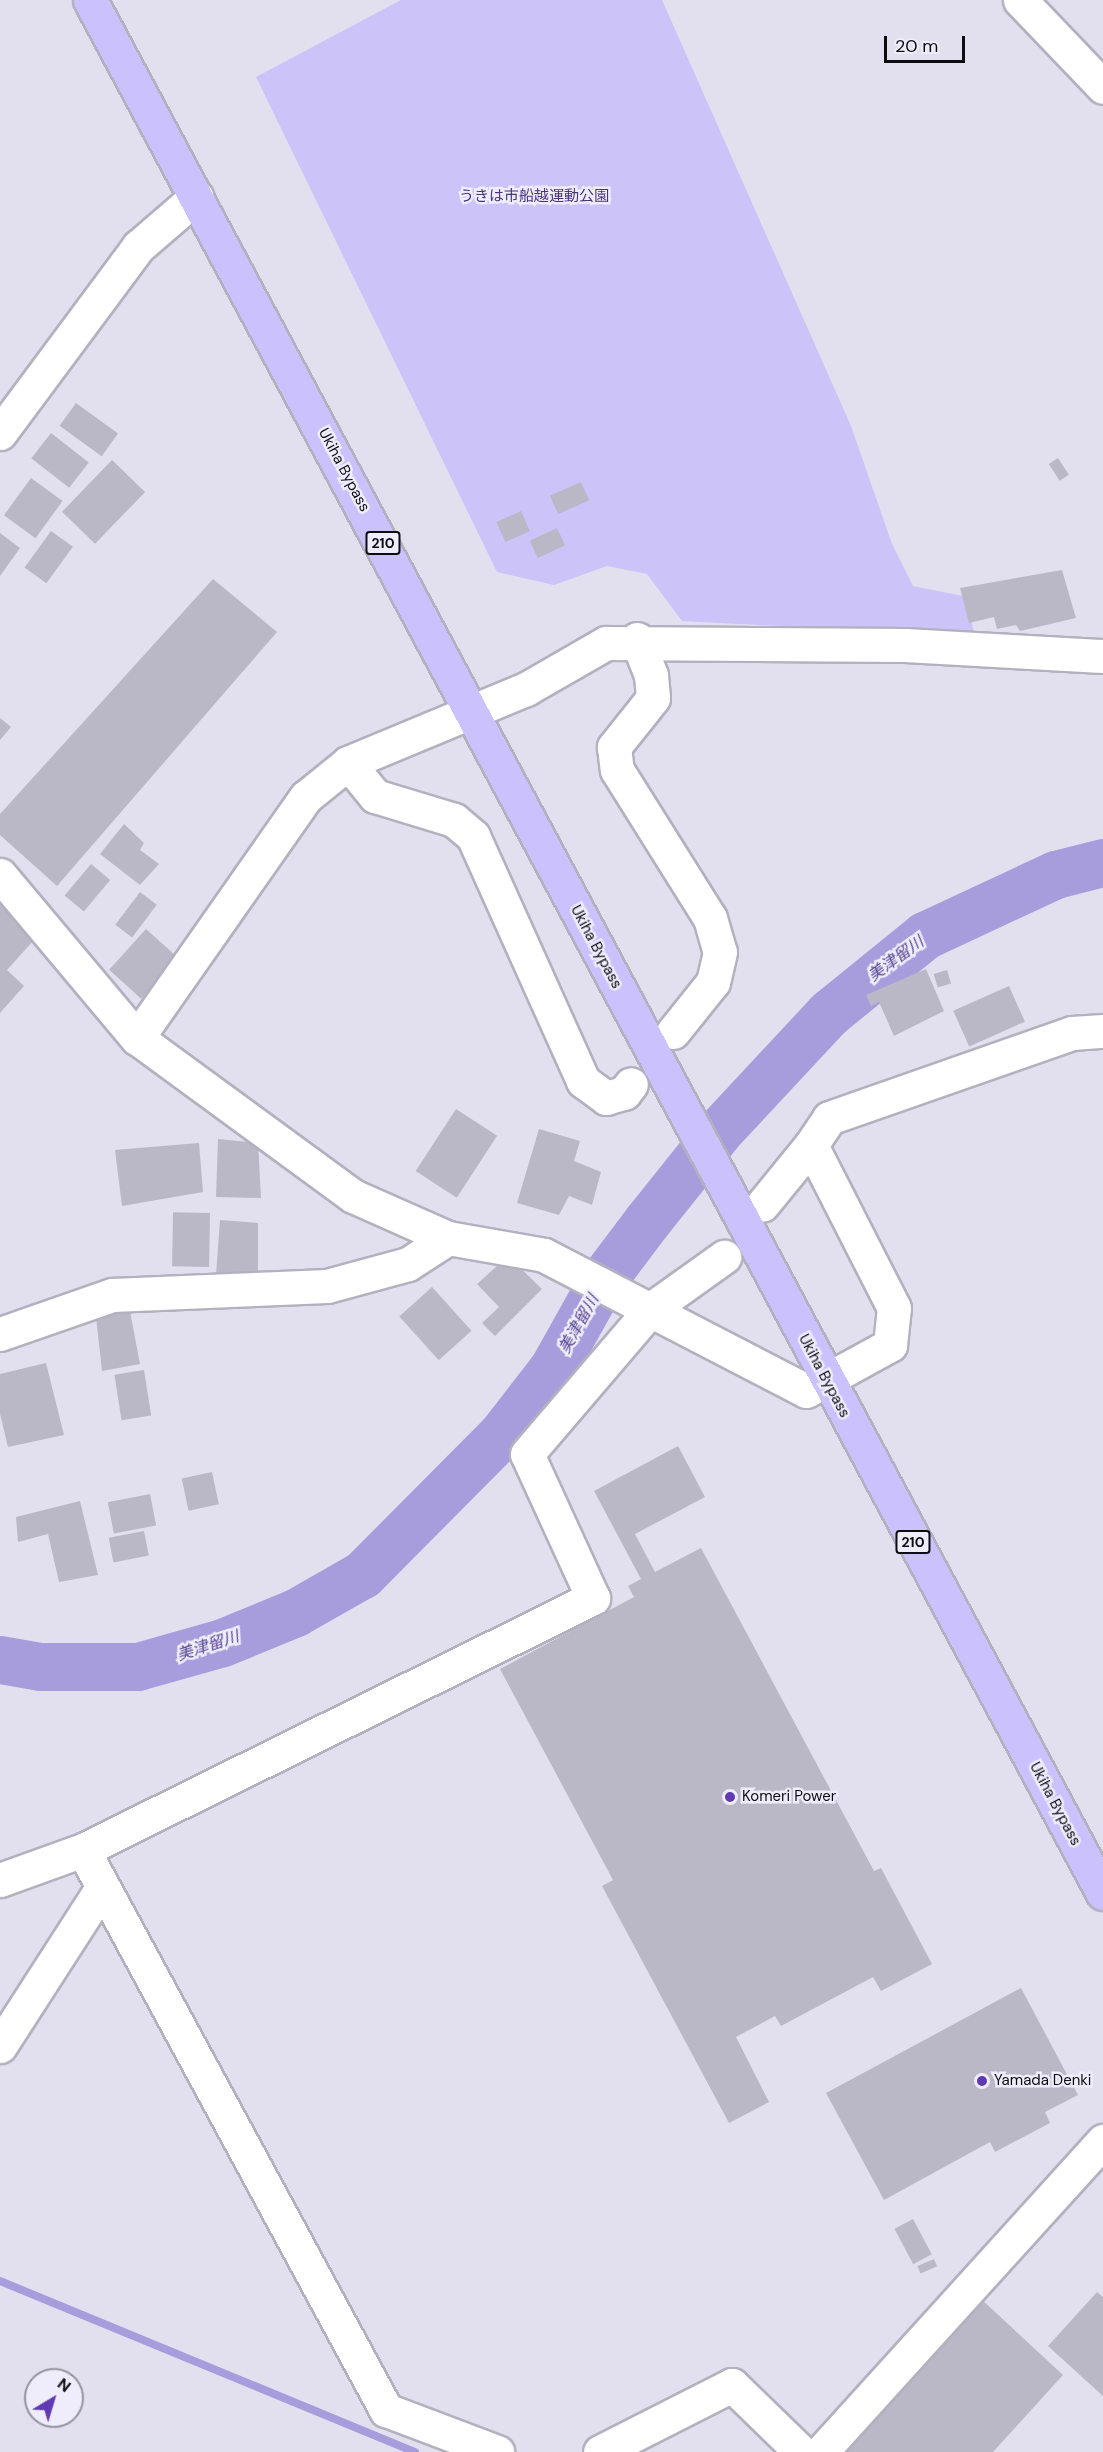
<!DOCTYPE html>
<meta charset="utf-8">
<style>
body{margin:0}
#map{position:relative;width:1103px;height:2452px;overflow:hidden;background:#e2e0ee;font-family:"DM Sans","Noto Sans JP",sans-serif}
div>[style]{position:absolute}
.green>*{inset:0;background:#ccc3f9}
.stream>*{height:8px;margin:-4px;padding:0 4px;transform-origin:4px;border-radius:4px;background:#a89ddc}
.river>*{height:48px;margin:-24px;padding:0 24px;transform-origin:24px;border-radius:24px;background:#a89ddc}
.building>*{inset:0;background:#bab8c6;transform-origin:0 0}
.roads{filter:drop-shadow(2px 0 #b3b1bf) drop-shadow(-2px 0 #b3b1bf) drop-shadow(0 2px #b3b1bf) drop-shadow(0 -2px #b3b1bf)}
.minor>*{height:33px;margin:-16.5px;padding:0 16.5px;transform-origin:16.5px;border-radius:16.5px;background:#fff}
.highway>*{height:33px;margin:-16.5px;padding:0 16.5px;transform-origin:16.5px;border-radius:16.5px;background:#cbc1fc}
.dots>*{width:16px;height:16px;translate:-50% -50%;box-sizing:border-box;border:3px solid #efedfc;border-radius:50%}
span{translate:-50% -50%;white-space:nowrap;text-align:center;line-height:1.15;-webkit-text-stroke:5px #efedfc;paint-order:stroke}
.shield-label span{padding:2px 4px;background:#efedfc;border:2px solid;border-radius:4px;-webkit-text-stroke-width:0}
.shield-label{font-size:14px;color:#0d0c11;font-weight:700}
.park-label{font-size:15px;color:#48337e}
.street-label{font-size:15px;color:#0d0c11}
.poi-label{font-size:15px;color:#0d0c11}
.left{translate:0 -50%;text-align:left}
.water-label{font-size:16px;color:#55428e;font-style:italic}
.north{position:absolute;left:24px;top:2368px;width:60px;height:60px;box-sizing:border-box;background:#efedfc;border:2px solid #95939e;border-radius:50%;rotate:38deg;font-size:16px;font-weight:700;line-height:24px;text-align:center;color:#0d0c11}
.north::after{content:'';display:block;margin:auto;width:21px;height:27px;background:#603ab2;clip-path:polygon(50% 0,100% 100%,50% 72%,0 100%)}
.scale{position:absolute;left:884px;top:36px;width:81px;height:27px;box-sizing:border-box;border:3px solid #0d0c11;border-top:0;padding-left:8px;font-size:18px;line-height:21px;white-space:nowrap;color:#0d0c11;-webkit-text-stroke:4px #efedfc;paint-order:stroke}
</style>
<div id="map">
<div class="green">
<i style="clip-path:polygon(401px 0,662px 0,851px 426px,892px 544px,913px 586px,968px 597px,974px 636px,682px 621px,647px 574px,607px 566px,554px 585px,497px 572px,256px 77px)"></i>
</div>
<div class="stream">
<i style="left:0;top:2281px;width:449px;rotate:22.4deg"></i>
</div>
<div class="river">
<i style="left:0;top:1660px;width:42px;rotate:9.7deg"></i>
<i style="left:41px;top:1667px;width:97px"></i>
<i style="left:138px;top:1667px;width:88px;rotate:-15.8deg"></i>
<i style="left:223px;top:1643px;width:79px;rotate:-22.3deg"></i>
<i style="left:296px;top:1613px;width:77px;rotate:-29.6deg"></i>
<i style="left:363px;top:1575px;width:199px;rotate:-45.2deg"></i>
<i style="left:503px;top:1434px;width:83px;rotate:-52.3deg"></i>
<i style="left:554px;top:1368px;width:98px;rotate:-60.8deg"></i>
<i style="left:602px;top:1282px;width:76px;rotate:-53deg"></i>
<i style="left:648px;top:1221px;width:114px;rotate:-51.4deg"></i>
<i style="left:719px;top:1132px;width:161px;rotate:-47deg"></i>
<i style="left:829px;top:1014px;width:124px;rotate:-39.1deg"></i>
<i style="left:925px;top:936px;width:145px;rotate:-25deg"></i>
<i style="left:1056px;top:875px;width:49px;rotate:-14.3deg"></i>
</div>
<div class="building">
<i style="left:76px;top:403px;width:52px;height:28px;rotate:36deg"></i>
<i style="left:51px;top:433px;width:48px;height:32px;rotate:38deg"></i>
<i style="left:1058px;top:458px;width:20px;height:11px;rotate:57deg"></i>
<i style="left:112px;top:460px;width:46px;height:72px;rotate:44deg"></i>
<i style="left:31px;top:478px;width:39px;height:46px;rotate:36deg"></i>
<i style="left:581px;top:482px;width:20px;height:34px;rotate:66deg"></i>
<i style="left:521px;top:511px;width:22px;height:27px;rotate:66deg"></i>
<i style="left:557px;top:528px;width:19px;height:30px;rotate:65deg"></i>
<i style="left:51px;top:531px;width:27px;height:45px;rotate:36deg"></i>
<i style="clip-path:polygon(0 533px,20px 548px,0 576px)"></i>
<i style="clip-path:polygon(1062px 570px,1076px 618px,1020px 631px,1016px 625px,997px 629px,994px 617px,969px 623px,960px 588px)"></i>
<i style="clip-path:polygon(213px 579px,277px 632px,57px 886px,0 835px,0 814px)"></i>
<i style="clip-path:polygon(0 718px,11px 727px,0 740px)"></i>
<i style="clip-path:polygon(124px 824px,144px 843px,140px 850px,159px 864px,140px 885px,100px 854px)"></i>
<i style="left:91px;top:864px;width:25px;height:41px;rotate:40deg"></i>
<i style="left:140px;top:892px;width:21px;height:41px;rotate:37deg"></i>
<i style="clip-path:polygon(0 894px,42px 931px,7px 970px,24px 986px,0 1013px)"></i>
<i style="left:146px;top:929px;width:43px;height:55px;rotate:42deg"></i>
<i style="clip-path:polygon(926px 969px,944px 1011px,894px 1036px,879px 1002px,871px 1006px,866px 995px)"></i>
<i style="left:947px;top:970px;width:14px;height:14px;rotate:73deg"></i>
<i style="left:1009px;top:986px;width:39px;height:61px;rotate:66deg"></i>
<i style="left:456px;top:1109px;width:49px;height:74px;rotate:33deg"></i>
<i style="clip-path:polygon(539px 1129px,580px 1141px,574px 1161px,601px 1172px,592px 1205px,569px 1196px,559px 1215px,517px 1203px)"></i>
<i style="clip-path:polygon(218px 1139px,258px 1143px,261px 1198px,216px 1197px)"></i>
<i style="clip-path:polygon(199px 1143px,203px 1192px,122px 1206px,115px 1150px)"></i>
<i style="left:210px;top:1213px;width:54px;height:37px;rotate:91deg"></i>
<i style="clip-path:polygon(220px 1220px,258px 1223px,258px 1275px,216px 1275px)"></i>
<i style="clip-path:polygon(508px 1256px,542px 1289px,495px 1336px,482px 1323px,499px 1307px,477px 1284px)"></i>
<i style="left:432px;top:1287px;width:59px;height:44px;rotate:48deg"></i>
<i style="clip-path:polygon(129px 1306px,140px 1364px,102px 1371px,95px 1308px)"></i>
<i style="clip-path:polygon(46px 1363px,64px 1435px,8px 1447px,0 1414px,0 1374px)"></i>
<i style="left:144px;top:1370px;width:46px;height:30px;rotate:81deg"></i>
<i style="clip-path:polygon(678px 1446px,705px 1497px,635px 1534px,655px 1572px,701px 1548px,874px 1871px,881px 1868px,932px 1964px,881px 1991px,873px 1977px,781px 2026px,775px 2016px,736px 2037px,769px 2102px,729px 2123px,602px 1886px,613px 1880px,500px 1669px,634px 1597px,628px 1586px,641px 1579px,594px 1491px)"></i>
<i style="left:212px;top:1472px;width:33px;height:31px;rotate:78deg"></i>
<i style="left:150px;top:1494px;width:32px;height:43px;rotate:79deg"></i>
<i style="clip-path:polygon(80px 1501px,98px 1575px,59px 1582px,48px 1534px,18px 1542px,16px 1517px)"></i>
<i style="left:144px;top:1531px;width:25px;height:36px;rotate:79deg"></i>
<i style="clip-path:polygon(1021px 1988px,1078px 2095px,1045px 2112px,1050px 2123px,995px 2152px,990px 2142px,884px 2200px,826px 2093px)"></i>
<i style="left:913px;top:2219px;width:40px;height:21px;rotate:62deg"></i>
<i style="left:934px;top:2259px;width:8px;height:18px;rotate:67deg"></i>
<i style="clip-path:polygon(1097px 2292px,1103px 2297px,1103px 2396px,1048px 2346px)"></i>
<i style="clip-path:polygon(980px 2298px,1063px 2375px,993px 2452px,840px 2452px)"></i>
</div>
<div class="roads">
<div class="minor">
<i style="left:1020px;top:0;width:120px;rotate:46.3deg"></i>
<i style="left:0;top:433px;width:232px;rotate:-53.4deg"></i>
<i style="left:138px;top:247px;width:77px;rotate:-40.8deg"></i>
<i style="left:637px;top:639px;width:39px;rotate:69deg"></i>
<i style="left:651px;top:675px;width:23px;rotate:85deg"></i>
<i style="left:653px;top:698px;width:63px;rotate:128.5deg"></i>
<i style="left:614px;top:747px;width:23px;rotate:83deg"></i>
<i style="left:617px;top:770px;width:175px;rotate:57.9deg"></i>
<i style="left:710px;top:918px;width:35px;rotate:74deg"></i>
<i style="left:720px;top:952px;width:31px;rotate:103deg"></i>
<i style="left:713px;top:982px;width:64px;rotate:128.7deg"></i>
<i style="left:348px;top:763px;width:43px;rotate:50.7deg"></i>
<i style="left:375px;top:796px;width:83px;rotate:16.9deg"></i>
<i style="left:454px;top:820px;width:25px;rotate:40deg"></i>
<i style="left:473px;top:836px;width:269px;rotate:65.8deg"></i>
<i style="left:583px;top:1081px;width:29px;rotate:36deg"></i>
<i style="left:606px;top:1098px;width:19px;rotate:-16deg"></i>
<i style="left:624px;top:1093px;width:11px;rotate:-52deg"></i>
<i style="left:0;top:875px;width:213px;rotate:50deg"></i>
<i style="left:137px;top:1038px;width:268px;rotate:36.2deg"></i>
<i style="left:353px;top:1196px;width:104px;rotate:23.9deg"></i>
<i style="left:448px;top:1238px;width:97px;rotate:10deg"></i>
<i style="left:544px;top:1255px;width:295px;rotate:27.4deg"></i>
<i style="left:806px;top:1391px;width:96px;rotate:-28.7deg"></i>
<i style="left:890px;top:1345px;width:37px;rotate:-84deg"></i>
<i style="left:894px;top:1308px;width:183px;rotate:-117deg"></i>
<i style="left:811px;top:1145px;width:77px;rotate:129.2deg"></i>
<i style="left:137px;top:1038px;width:294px;rotate:-55deg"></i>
<i style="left:306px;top:797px;width:54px;rotate:-39deg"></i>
<i style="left:348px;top:763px;width:193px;rotate:-22.6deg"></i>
<i style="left:526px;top:689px;width:92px;rotate:-29.9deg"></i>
<i style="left:606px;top:643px;width:299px;rotate:0.4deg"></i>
<i style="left:905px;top:645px;width:198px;rotate:3.2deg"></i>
<i style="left:811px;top:1145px;width:32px;rotate:-56deg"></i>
<i style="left:829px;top:1118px;width:257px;rotate:-19.3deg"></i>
<i style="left:1072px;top:1033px;width:31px;rotate:-4deg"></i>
<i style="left:0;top:1334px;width:119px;rotate:-19.2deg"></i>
<i style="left:112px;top:1295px;width:215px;rotate:-2.4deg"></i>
<i style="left:327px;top:1286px;width:84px;rotate:-15.2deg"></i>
<i style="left:408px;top:1264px;width:48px;rotate:-33deg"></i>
<i style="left:83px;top:1850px;width:637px;rotate:61.58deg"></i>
<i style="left:386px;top:2410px;width:119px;rotate:20.7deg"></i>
<i style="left:0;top:1880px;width:88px;rotate:-19.9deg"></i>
<i style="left:83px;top:1850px;width:569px;rotate:-26.29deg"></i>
<i style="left:593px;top:1598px;width:158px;rotate:-114.6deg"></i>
<i style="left:527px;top:1454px;width:191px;rotate:-49.5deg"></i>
<i style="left:651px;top:1309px;width:90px;rotate:-35.5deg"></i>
<i style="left:0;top:2046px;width:188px;rotate:-57.2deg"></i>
<i style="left:600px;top:2452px;width:148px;rotate:-26.9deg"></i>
<i style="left:732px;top:2385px;width:96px;rotate:44.2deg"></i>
<i style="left:821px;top:2452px;width:420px;rotate:-47.8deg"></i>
</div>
<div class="highway">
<i style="left:90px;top:0;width:2147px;rotate:61.85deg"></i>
</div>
</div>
<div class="dots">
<i style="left:730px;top:1797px;background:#603ab2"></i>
<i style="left:982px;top:2081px;background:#603ab2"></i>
</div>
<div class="shield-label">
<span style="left:383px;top:543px">210</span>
<span style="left:913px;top:1542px">210</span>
</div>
<div class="park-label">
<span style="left:534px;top:197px">うきは市船越運動公園</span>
</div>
<div class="street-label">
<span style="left:344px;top:470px;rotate:62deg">Ukiha Bypass</span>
<span style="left:596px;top:947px;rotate:62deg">Ukiha Bypass</span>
<span style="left:824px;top:1376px;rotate:62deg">Ukiha Bypass</span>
<span style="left:1055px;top:1804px;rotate:62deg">Ukiha Bypass</span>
</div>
<div class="poi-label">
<span class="left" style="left:742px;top:1797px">Komeri Power</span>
<span class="left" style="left:994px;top:2081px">Yamada Denki</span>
</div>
<div class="water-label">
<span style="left:896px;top:959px;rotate:-36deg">美津留川</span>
<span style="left:579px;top:1324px;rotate:-61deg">美津留川</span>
<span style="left:208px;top:1646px;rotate:-18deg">美津留川</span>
</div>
<div class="north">N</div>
<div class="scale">20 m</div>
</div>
